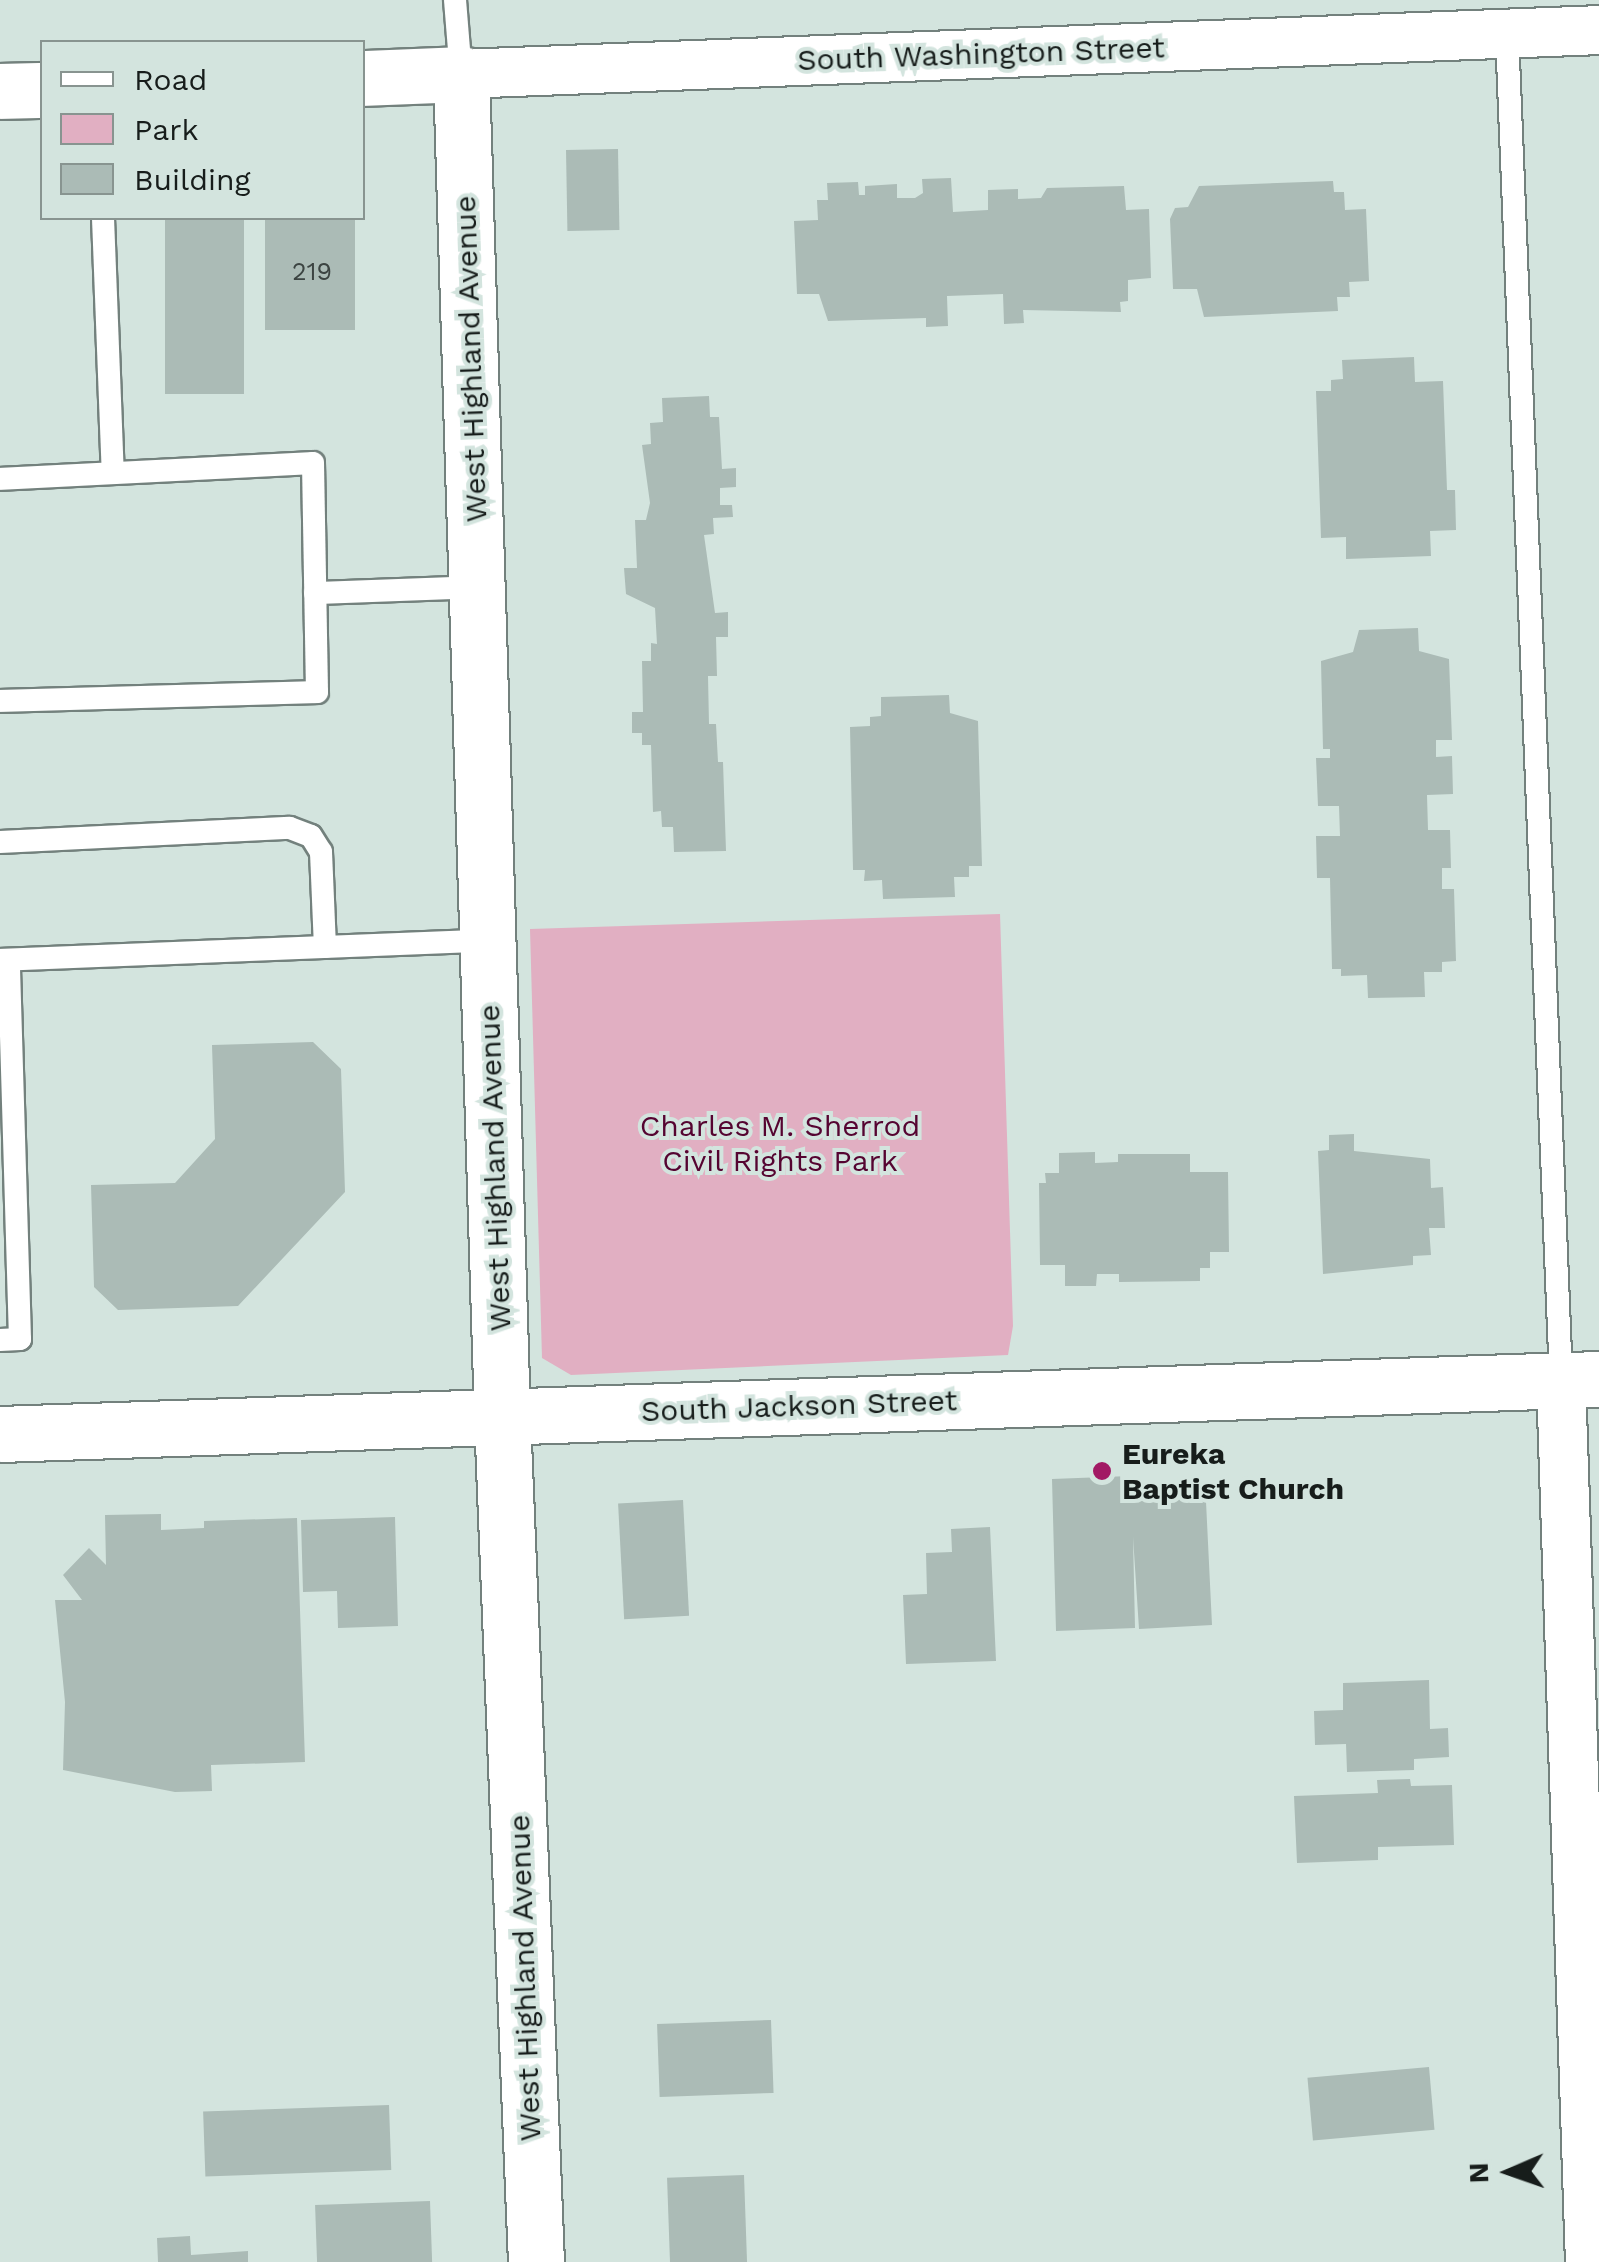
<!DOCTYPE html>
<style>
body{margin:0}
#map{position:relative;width:1599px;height:2262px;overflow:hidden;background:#d3e4de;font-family:"Work Sans",sans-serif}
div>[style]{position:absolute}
.green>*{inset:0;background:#e1afc2}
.building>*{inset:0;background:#abbbb6;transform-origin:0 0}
.roads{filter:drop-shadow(2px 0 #73817d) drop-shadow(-2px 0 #73817d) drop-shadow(0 2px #73817d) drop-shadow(0 -2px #73817d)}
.lane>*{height:22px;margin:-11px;padding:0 11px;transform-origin:11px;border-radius:11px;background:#fff}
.street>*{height:48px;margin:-24px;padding:0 24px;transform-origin:24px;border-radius:24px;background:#fff}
.secondary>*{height:55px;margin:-27.5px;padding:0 27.5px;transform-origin:27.5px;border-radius:27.5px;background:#fff}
.dots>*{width:28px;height:28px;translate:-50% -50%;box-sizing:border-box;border:5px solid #d3e4de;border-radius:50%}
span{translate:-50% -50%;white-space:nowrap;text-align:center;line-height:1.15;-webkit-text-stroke:8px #d3e4de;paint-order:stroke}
.number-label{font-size:25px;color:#3c4442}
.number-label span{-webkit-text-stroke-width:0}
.street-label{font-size:30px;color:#171d1b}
.park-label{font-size:30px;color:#550431}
.poi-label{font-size:30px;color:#171d1b;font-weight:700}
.left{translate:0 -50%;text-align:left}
.legend{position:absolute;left:40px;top:40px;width:325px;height:180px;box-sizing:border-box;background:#d3e4de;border:2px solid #889490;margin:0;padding:12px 18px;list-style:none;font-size:30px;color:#171d1b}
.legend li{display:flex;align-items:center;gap:20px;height:50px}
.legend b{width:50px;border:2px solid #889490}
.north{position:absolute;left:1459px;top:2122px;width:100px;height:100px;-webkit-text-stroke:8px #d3e4de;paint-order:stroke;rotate:268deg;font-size:28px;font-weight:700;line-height:40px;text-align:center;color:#171d1b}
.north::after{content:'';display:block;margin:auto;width:35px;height:45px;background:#171d1b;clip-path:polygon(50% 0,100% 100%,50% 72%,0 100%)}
</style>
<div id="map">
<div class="green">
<i style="clip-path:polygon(1000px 914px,1013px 1326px,1008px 1355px,571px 1375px,542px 1358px,530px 929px)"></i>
</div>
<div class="building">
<i style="left:618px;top:149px;width:81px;height:52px;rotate:89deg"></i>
<i style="clip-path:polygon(951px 178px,953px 212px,988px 210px,988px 190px,1018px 189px,1018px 199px,1041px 198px,1047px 188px,1124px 186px,1126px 210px,1149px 209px,1151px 278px,1128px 280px,1128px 301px,1120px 302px,1121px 312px,1023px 310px,1024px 323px,1004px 324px,1003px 294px,947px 296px,948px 326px,926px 327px,926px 318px,828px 321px,819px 294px,797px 294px,794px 221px,818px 220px,817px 200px,828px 200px,827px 183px,858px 182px,859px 195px,865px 195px,865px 186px,897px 184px,897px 198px,915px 198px,923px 193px,922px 179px)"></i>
<i style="clip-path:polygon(1333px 181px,1334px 192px,1344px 192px,1345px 210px,1366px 209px,1369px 281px,1349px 282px,1350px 297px,1337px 297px,1338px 311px,1204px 317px,1197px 289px,1173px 289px,1170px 219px,1175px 208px,1188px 207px,1199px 186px)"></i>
<i style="left:165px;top:218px;width:79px;height:176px"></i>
<i style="left:265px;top:218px;width:90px;height:112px"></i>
<i style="clip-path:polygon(1414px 357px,1415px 382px,1443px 381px,1447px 490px,1455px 490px,1456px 530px,1430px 531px,1431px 556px,1346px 559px,1346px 537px,1321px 538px,1316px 391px,1331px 391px,1331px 380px,1343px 379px,1342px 360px)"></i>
<i style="clip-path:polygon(709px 396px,710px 417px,719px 417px,722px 469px,736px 468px,736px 487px,720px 488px,720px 505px,732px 505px,733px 517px,713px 518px,714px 534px,704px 535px,715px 613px,728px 612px,728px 637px,716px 637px,717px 676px,708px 676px,709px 724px,716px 724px,718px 762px,723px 762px,726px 851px,674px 852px,673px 827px,662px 827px,661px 811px,653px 812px,651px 745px,642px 745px,642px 733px,632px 733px,632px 712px,643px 712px,642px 661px,651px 661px,651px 643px,657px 644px,655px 608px,626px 594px,624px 568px,637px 568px,635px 520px,646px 520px,650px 503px,642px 445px,651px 444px,650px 423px,663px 422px,662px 398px)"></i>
<i style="clip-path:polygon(1418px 628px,1419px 651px,1449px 659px,1452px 740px,1436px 740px,1436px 757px,1452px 756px,1453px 794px,1427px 795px,1428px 830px,1450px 830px,1451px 868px,1442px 868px,1442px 889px,1454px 889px,1456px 961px,1442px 962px,1442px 972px,1424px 972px,1425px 997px,1368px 998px,1367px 975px,1341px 976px,1341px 969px,1332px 969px,1330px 878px,1317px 878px,1316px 836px,1340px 836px,1339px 806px,1318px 806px,1316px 758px,1330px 758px,1330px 749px,1323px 749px,1321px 661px,1353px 652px,1359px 630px)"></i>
<i style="clip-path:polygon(949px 695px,950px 713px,978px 721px,982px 866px,969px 866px,969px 877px,954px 877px,955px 897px,883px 899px,882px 880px,864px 881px,865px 870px,853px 870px,850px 727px,870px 726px,870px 717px,881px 716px,881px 697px)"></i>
<i style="clip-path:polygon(313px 1042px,341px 1069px,345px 1192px,238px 1306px,118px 1310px,94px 1287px,91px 1185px,175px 1183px,215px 1139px,212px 1045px)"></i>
<i style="clip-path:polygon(1354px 1134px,1354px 1151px,1430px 1159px,1431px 1188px,1443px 1187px,1445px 1228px,1429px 1228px,1431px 1255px,1413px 1256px,1413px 1265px,1323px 1274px,1318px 1151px,1329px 1150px,1329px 1135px)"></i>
<i style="clip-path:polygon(1095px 1152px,1095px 1163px,1118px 1162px,1118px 1154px,1190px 1154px,1190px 1172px,1228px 1172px,1229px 1252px,1210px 1252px,1210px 1268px,1200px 1268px,1200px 1281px,1119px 1282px,1119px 1274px,1097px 1274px,1096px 1286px,1065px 1286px,1065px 1265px,1040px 1265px,1039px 1183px,1046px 1183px,1045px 1173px,1059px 1173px,1059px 1153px)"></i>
<i style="clip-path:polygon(1130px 1476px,1131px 1485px,1205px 1481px,1212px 1625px,1139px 1629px,1133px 1537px,1135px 1628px,1056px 1631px,1052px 1479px)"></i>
<i style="left:683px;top:1500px;width:116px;height:65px;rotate:87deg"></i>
<i style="clip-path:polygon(161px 1514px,161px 1530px,204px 1528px,204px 1521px,297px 1518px,305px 1762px,211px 1765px,212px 1791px,175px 1792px,63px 1770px,65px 1702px,55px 1600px,82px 1600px,63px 1575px,89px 1548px,106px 1565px,105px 1515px)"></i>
<i style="clip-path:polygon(395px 1517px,398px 1626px,338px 1628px,337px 1591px,303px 1592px,301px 1520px)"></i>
<i style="clip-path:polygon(990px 1527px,996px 1661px,906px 1664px,903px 1595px,927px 1594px,926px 1553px,952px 1552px,951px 1529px)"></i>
<i style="clip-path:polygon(1429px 1680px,1430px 1729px,1448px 1728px,1449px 1757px,1414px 1759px,1414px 1770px,1347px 1772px,1346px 1744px,1315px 1745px,1314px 1711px,1343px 1710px,1343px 1683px)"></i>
<i style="clip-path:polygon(1410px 1779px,1411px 1786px,1452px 1785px,1454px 1845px,1378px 1847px,1378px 1860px,1297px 1863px,1294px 1796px,1378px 1793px,1377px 1780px)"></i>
<i style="left:771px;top:2020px;width:73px;height:114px;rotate:88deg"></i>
<i style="left:1429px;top:2067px;width:63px;height:122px;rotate:85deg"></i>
<i style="left:389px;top:2105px;width:65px;height:186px;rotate:88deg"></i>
<i style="left:744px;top:2175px;width:87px;height:77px;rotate:88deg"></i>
<i style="left:430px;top:2201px;width:61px;height:115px;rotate:88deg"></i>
<i style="clip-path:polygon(190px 2236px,191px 2255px,248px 2251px,248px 2262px,158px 2262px,157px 2238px)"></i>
</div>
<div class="roads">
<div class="lane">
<i style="left:455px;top:0;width:74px;rotate:85.4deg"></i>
<i style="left:1507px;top:34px;width:1347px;rotate:87.7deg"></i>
<i style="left:103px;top:218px;width:255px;rotate:87.8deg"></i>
<i style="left:0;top:479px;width:313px;rotate:-2.9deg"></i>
<i style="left:313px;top:463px;width:229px;rotate:89deg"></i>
<i style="left:317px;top:692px;width:317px;rotate:178.4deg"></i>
<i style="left:315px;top:593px;width:161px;rotate:-2.1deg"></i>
<i style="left:0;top:842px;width:290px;rotate:-2.8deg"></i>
<i style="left:290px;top:828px;width:22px;rotate:21deg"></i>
<i style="left:311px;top:836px;width:19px;rotate:58deg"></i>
<i style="left:321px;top:852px;width:95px;rotate:87.6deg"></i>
<i style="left:0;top:960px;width:489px;rotate:-2.3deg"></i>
<i style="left:0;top:1340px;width:20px;rotate:-3deg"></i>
<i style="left:20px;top:1339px;width:379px;rotate:-91.7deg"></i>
</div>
<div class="street">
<i style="left:461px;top:74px;width:1139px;rotate:-2.21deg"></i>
<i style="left:1561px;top:1380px;width:882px;rotate:88.12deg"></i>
</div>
<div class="secondary">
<i style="left:362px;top:78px;width:99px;rotate:-2.3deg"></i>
<i style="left:461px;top:74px;width:1343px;rotate:88.25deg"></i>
<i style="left:502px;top:1416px;width:847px;rotate:87.7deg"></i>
<i style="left:0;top:91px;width:42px;rotate:-1.4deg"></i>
<i style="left:0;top:1434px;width:1600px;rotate:-1.97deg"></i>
</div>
</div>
<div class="dots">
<i style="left:1102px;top:1471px;background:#a21964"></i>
</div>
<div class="number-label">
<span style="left:312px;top:272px">219</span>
</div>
<div class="street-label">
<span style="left:981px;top:54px;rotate:-2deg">South Washington Street</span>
<span style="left:471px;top:359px;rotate:-92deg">West Highland Avenue</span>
<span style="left:495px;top:1168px;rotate:-92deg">West Highland Avenue</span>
<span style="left:799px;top:1406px;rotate:-2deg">South Jackson Street</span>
<span style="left:525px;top:1978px;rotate:-92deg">West Highland Avenue</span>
</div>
<div class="park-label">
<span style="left:780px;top:1143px">Charles M. Sherrod<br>Civil Rights Park</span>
</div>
<div class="poi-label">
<span class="left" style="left:1122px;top:1471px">Eureka<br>Baptist Church</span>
</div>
<ul class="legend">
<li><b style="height:12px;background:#fff"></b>Road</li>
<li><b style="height:28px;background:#e1afc2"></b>Park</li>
<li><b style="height:28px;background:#abbbb6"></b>Building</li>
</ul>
<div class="north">N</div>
</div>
